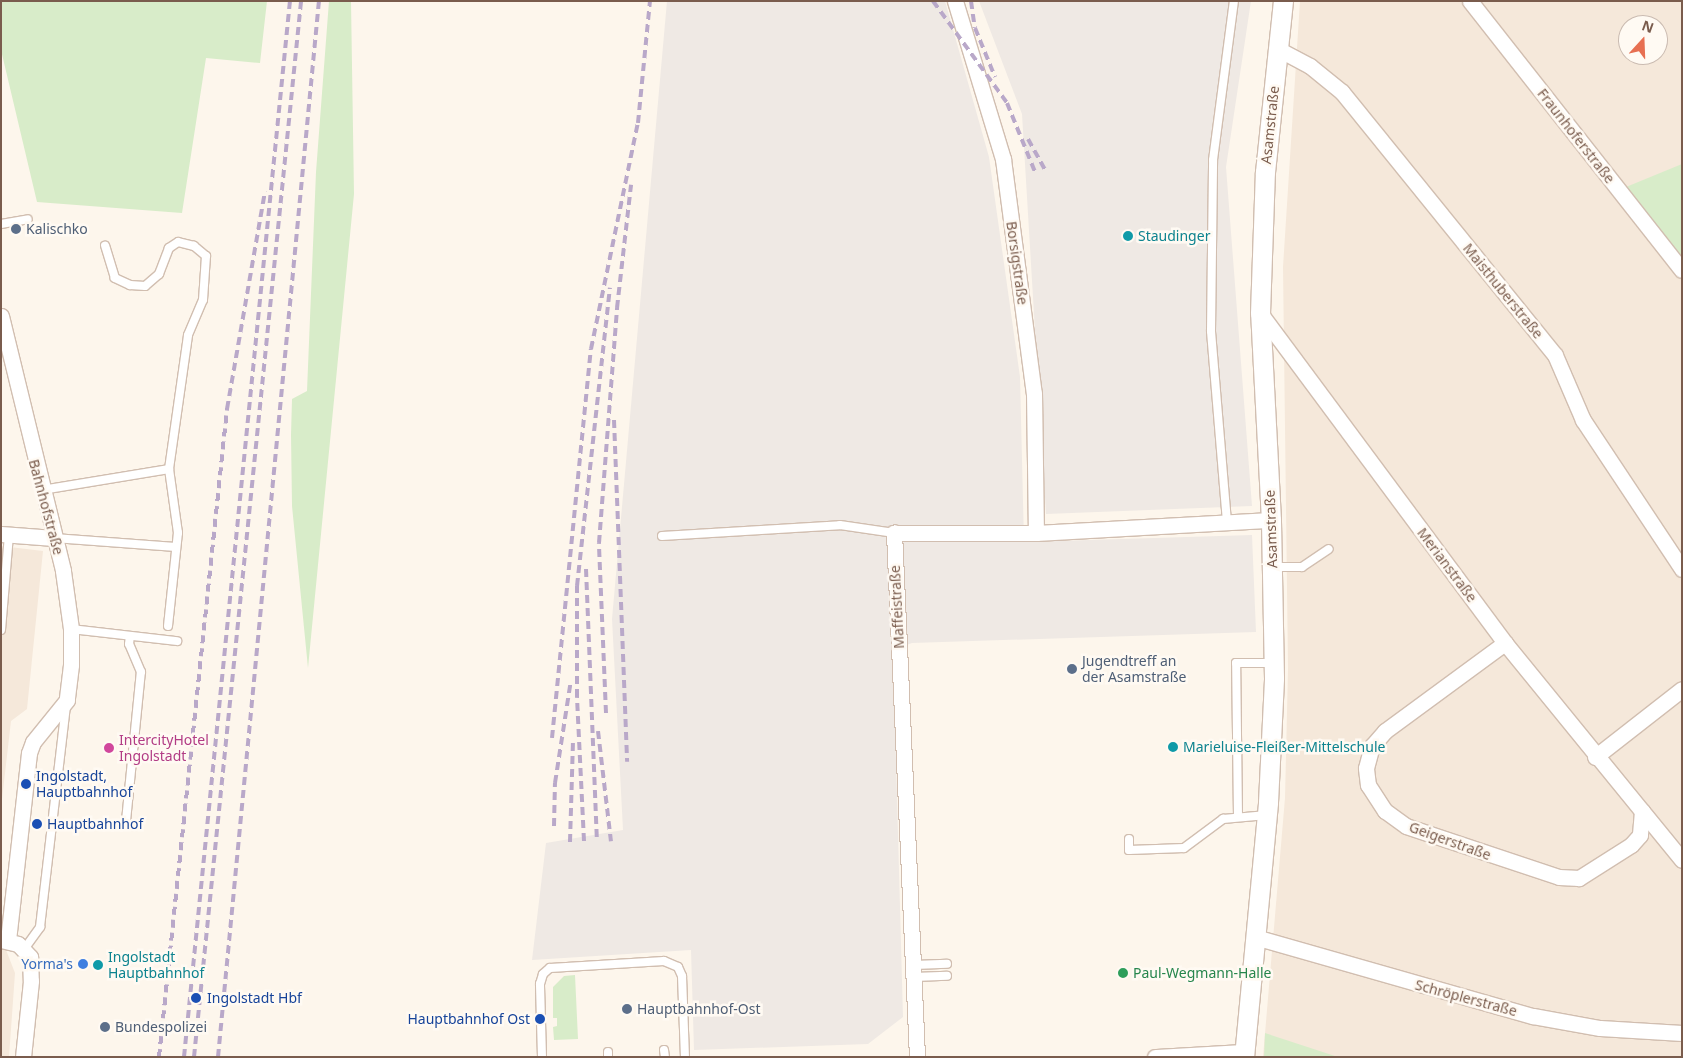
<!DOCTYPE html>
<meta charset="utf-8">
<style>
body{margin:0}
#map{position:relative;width:1683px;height:1058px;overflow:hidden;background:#fdf6ec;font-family:"Noto Sans",sans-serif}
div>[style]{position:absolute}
.residential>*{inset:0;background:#f5e8da}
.industrial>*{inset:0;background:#efe9e4}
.green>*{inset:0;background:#d8ecc9}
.roads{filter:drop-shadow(1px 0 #d1beb0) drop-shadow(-1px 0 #d1beb0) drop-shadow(0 1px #d1beb0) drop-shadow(0 -1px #d1beb0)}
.service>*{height:8px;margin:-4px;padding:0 4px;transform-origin:4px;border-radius:4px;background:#fff}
.minor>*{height:15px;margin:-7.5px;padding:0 7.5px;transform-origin:7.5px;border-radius:7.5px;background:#fff}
.tertiary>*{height:19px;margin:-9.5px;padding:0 9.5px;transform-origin:9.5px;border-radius:9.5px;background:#fff}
.rail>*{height:4px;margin-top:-2px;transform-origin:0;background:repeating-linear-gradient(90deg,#b9a8c9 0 8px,transparent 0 13px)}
.dots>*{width:14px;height:14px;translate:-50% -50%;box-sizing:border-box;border:2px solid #fffaf3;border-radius:50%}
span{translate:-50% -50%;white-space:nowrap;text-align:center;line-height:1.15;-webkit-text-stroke:5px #fffaf3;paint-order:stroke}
.street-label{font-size:14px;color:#7a5c4d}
.service-label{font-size:14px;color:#4e5e75}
.left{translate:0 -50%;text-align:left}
.culture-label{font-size:14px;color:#0d838f}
.hotel-label{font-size:14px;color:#b23c85}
.transit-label{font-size:14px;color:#164399}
.right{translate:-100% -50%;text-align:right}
.shop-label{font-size:14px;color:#366cbe}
.leisure-label{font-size:14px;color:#27864d}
.frame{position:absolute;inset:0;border:2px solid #7a5c4d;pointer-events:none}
.north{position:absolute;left:1618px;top:15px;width:50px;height:50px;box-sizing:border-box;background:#fffaf3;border:1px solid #cabbb1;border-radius:50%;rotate:20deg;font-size:14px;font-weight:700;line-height:20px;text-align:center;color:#7a5c4d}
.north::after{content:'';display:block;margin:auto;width:18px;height:22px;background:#e76f51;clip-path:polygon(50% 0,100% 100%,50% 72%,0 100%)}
</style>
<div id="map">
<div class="residential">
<i style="clip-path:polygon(evenodd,1300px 1px,1682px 1px,1682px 1057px,1263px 1057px,1285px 798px,1288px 669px,1283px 267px,1300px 1px,1628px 25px,1658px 25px,1658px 55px,1628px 55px,1628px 25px)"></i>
<i style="clip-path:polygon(1px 546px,43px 551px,27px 709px,11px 721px,1px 808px)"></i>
<i style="clip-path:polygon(1px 937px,15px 973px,9px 1057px,1px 1057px)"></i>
</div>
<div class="industrial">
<i style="clip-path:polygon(667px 1px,945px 1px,989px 157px,1020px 377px,1024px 542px,1252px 535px,1256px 632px,912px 643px,893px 650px,903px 1017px,868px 1044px,694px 1050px,691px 950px,532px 960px,546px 843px,623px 830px,612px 619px)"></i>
<i style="clip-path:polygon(979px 1px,1251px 1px,1226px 167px,1252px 506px,1046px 514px,1022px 114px)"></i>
</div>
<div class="green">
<i style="clip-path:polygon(1px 1px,267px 1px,260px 63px,206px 58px,182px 213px,37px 202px,1px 50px)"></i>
<i style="clip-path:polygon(329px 1px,351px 1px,354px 194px,308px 668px,292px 506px,291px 435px,292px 399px,307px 391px,316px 172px)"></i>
<i style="clip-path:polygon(1682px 164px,1682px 262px,1626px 187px)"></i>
<i style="clip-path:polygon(575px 975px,578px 1039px,554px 1040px,553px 1027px,557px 1026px,557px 1018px,553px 1018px,553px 987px,564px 976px)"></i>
<i style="clip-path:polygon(1265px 1033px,1338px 1057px,1264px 1057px)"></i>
</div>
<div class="roads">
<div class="service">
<i style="left:1px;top:224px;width:27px;rotate:-10deg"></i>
<i style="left:42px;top:490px;width:129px;rotate:-9.4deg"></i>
<i style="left:169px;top:469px;width:135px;rotate:-81.9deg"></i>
<i style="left:188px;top:335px;width:38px;rotate:-67deg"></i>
<i style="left:203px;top:300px;width:44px;rotate:-86.1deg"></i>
<i style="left:206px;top:256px;width:16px;rotate:-140deg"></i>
<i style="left:194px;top:246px;width:16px;rotate:-166deg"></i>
<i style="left:178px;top:242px;width:11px;rotate:146deg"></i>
<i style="left:169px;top:248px;width:28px;rotate:111deg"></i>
<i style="left:159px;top:274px;width:18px;rotate:139deg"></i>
<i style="left:145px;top:286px;width:15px;rotate:-176deg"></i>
<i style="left:130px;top:285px;width:17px;rotate:-155deg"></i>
<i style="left:115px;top:278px;width:34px;rotate:-107deg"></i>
<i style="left:1227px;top:522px;width:192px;rotate:-94.8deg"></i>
<i style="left:1211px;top:331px;width:171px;rotate:-89.3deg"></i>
<i style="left:1213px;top:160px;width:160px;rotate:-82.5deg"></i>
<i style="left:662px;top:536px;width:178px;rotate:-3.5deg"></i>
<i style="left:840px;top:525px;width:55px;rotate:8.4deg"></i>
<i style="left:54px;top:538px;width:122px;rotate:4.2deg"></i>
<i style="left:1272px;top:567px;width:30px"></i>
<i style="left:1302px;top:567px;width:32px;rotate:-34deg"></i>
<i style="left:168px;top:626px;width:94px;rotate:-83.9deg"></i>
<i style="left:178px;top:533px;width:65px;rotate:-98deg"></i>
<i style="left:71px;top:629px;width:107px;rotate:6.5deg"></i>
<i style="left:1px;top:630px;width:95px;rotate:-85.2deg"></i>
<i style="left:1238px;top:816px;width:153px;rotate:-90.7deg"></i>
<i style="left:1236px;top:663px;width:37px"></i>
<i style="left:126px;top:821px;width:150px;rotate:-84.3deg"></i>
<i style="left:141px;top:672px;width:30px;rotate:-113deg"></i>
<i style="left:129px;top:644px;width:8px;rotate:-83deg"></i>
<i style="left:1129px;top:839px;width:11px;rotate:90deg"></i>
<i style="left:1129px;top:850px;width:55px;rotate:-2.1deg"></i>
<i style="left:1184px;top:848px;width:49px;rotate:-36.6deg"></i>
<i style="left:1223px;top:819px;width:44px;rotate:-5.2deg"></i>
<i style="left:25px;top:948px;width:26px;rotate:-54deg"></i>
<i style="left:40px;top:927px;width:224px;rotate:-83.3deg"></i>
<i style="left:914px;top:965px;width:33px;rotate:-2deg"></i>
<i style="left:914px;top:977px;width:33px;rotate:-2deg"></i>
<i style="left:664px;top:1050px;width:7px;rotate:82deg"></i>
<i style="left:608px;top:1052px;width:5px;rotate:90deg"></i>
<i style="left:542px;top:1057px;width:73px;rotate:-91.6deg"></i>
<i style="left:540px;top:984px;width:10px;rotate:-73deg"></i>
<i style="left:543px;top:974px;width:9px;rotate:-41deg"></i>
<i style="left:550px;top:968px;width:114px;rotate:-3.5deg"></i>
<i style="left:664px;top:961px;width:15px;rotate:23deg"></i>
<i style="left:678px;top:967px;width:10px;rotate:66deg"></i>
<i style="left:682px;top:976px;width:81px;rotate:87.9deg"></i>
</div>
<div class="minor">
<i style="left:955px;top:1px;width:165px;rotate:73.1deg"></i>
<i style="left:1003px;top:159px;width:236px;rotate:82.5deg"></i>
<i style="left:1034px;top:393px;width:140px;rotate:89.2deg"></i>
<i style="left:1470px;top:1px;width:342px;rotate:51.8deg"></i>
<i style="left:1278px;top:49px;width:36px;rotate:28deg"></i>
<i style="left:1310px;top:66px;width:41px;rotate:39.1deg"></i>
<i style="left:1342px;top:92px;width:338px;rotate:51deg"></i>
<i style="left:1555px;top:355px;width:71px;rotate:66.7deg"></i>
<i style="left:1583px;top:420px;width:179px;rotate:56.4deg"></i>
<i style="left:1260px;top:313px;width:411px;rotate:53.4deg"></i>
<i style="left:1505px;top:643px;width:217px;rotate:50.8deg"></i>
<i style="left:1642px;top:811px;width:24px;rotate:95deg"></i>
<i style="left:1640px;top:835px;width:13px;rotate:132deg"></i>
<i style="left:1631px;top:845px;width:62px;rotate:147.6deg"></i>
<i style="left:1579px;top:878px;width:20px;rotate:-177deg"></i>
<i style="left:1559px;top:877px;width:161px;rotate:-161.6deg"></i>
<i style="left:1406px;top:826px;width:26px;rotate:-144deg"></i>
<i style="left:1385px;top:811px;width:31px;rotate:-123deg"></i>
<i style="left:1368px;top:785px;width:17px;rotate:-97deg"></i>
<i style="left:1366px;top:768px;width:23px;rotate:-75deg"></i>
<i style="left:1372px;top:746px;width:20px;rotate:-49deg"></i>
<i style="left:1385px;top:731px;width:149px;rotate:-36.3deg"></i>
<i style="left:1px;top:316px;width:262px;rotate:76.3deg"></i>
<i style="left:63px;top:571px;width:59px;rotate:82.1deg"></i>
<i style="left:71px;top:629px;width:36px;rotate:90deg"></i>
<i style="left:71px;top:665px;width:35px;rotate:97deg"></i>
<i style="left:67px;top:700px;width:54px;rotate:129deg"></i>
<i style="left:33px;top:742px;width:12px;rotate:110deg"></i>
<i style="left:29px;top:753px;width:189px;rotate:96.4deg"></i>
<i style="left:1px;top:534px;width:53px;rotate:4.3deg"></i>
<i style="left:1595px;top:757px;width:110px;rotate:-38deg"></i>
<i style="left:1642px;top:811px;width:63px;rotate:50.8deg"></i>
<i style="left:1255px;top:937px;width:289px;rotate:15.9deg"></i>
<i style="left:1533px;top:1016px;width:68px;rotate:10.2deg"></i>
<i style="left:1600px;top:1028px;width:82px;rotate:3.5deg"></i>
<i style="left:1px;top:940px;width:17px;rotate:13deg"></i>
<i style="left:18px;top:944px;width:18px;rotate:47deg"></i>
<i style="left:30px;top:957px;width:24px;rotate:88deg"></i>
<i style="left:31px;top:981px;width:76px;rotate:96deg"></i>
<i style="left:917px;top:1057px;width:525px;rotate:-92.51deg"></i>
<i style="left:894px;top:533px;width:142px"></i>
<i style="left:1036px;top:533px;width:235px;rotate:-3.2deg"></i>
<i style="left:1155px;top:1057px;width:89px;rotate:-3.2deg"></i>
</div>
<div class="tertiary">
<i style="left:1244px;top:1057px;width:256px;rotate:-84.6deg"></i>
<i style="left:1268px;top:802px;width:124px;rotate:-87.2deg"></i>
<i style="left:1274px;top:678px;width:158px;rotate:-91.1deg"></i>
<i style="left:1271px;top:520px;width:207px;rotate:-93deg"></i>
<i style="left:1260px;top:313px;width:141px;rotate:-88deg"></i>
<i style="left:1265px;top:172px;width:172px;rotate:-84deg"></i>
</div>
</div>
<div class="rail">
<i style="left:933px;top:1px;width:126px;rotate:54deg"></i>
<i style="left:1007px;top:103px;width:74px;rotate:67.9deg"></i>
<i style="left:971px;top:1px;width:27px;rotate:82deg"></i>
<i style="left:975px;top:28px;width:53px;rotate:67.8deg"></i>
<i style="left:1028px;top:139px;width:38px;rotate:61deg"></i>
<i style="left:614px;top:420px;width:342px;rotate:87.8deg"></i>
<i style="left:586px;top:569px;width:272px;rotate:87.7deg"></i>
<i style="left:606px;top:713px;width:170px;rotate:-92.4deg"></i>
<i style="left:599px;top:543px;width:236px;rotate:-85.6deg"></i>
<i style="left:617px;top:308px;width:124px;rotate:-83.5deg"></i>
<i style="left:598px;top:731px;width:111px;rotate:83.3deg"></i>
<i style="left:552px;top:738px;width:391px;rotate:-84.3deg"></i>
<i style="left:591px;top:349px;width:231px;rotate:-78.3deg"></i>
<i style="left:638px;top:123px;width:123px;rotate:-84.4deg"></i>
<i style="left:554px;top:826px;width:43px;rotate:-88.7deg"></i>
<i style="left:555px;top:783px;width:104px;rotate:-81.2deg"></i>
<i style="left:584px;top:841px;width:144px;rotate:-92.8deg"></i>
<i style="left:577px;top:697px;width:111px;rotate:-90deg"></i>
<i style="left:577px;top:586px;width:300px;rotate:-83.7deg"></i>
<i style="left:570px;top:842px;width:100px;rotate:-88.3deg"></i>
<i style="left:159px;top:1057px;width:652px;rotate:-84.01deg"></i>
<i style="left:227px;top:409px;width:221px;rotate:-80.1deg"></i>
<i style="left:184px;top:1057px;width:1061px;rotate:-84.27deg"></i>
<i style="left:194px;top:1057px;width:1061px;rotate:-84.21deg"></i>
<i style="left:218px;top:1057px;width:1061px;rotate:-84.54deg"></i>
</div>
<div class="dots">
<i style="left:16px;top:229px;background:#5c6f8a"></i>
<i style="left:1128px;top:236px;background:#0f9aa8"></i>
<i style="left:1072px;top:669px;background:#5c6f8a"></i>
<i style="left:1173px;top:747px;background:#0f9aa8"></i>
<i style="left:109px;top:748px;background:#d1479c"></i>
<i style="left:26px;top:784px;background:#1a4fb4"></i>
<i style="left:37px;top:824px;background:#1a4fb4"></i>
<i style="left:83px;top:964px;background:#3f7fe0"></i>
<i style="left:98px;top:965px;background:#0f9aa8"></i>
<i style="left:1123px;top:973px;background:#2e9e5b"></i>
<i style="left:196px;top:998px;background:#1a4fb4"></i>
<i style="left:627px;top:1009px;background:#5c6f8a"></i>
<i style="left:540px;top:1019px;background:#1a4fb4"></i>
<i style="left:105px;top:1027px;background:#5c6f8a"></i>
</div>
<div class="street-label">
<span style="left:1270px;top:125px;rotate:-84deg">Asamstraße</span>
<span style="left:1576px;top:136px;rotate:52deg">Fraunhoferstraße</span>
<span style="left:1017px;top:263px;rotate:82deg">Borsigstraße</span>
<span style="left:1503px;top:291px;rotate:51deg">Maisthuberstraße</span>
<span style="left:46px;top:507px;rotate:75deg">Bahnhofstraße</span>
<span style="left:1271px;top:529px;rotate:-92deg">Asamstraße</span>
<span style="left:1447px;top:565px;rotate:53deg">Merianstraße</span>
<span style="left:897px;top:607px;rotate:-93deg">Maffeistraße</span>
<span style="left:1450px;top:841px;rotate:20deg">Geigerstraße</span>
<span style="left:1466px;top:998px;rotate:15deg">Schröplerstraße</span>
</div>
<div class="service-label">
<span class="left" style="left:26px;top:229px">Kalischko</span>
<span class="left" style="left:1082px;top:669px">Jugendtreff an<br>der Asamstraße</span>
<span class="left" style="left:637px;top:1009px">Hauptbahnhof-Ost</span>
<span class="left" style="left:115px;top:1027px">Bundespolizei</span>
</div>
<div class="culture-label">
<span class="left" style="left:1138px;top:236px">Staudinger</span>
<span class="left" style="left:1183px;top:747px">Marieluise-Fleißer-Mittelschule</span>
<span class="left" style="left:108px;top:965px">Ingolstadt<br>Hauptbahnhof</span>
</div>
<div class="hotel-label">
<span class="left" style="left:119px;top:748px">IntercityHotel<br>Ingolstadt</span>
</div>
<div class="transit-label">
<span class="left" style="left:36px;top:784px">Ingolstadt,<br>Hauptbahnhof</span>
<span class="left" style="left:47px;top:824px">Hauptbahnhof</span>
<span class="left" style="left:207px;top:998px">Ingolstadt Hbf</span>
<span class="right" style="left:530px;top:1019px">Hauptbahnhof Ost</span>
</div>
<div class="shop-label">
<span class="right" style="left:73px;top:964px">Yorma's</span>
</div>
<div class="leisure-label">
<span class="left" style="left:1133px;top:973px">Paul-Wegmann-Halle</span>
</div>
<div class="frame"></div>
<div class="north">N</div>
</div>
